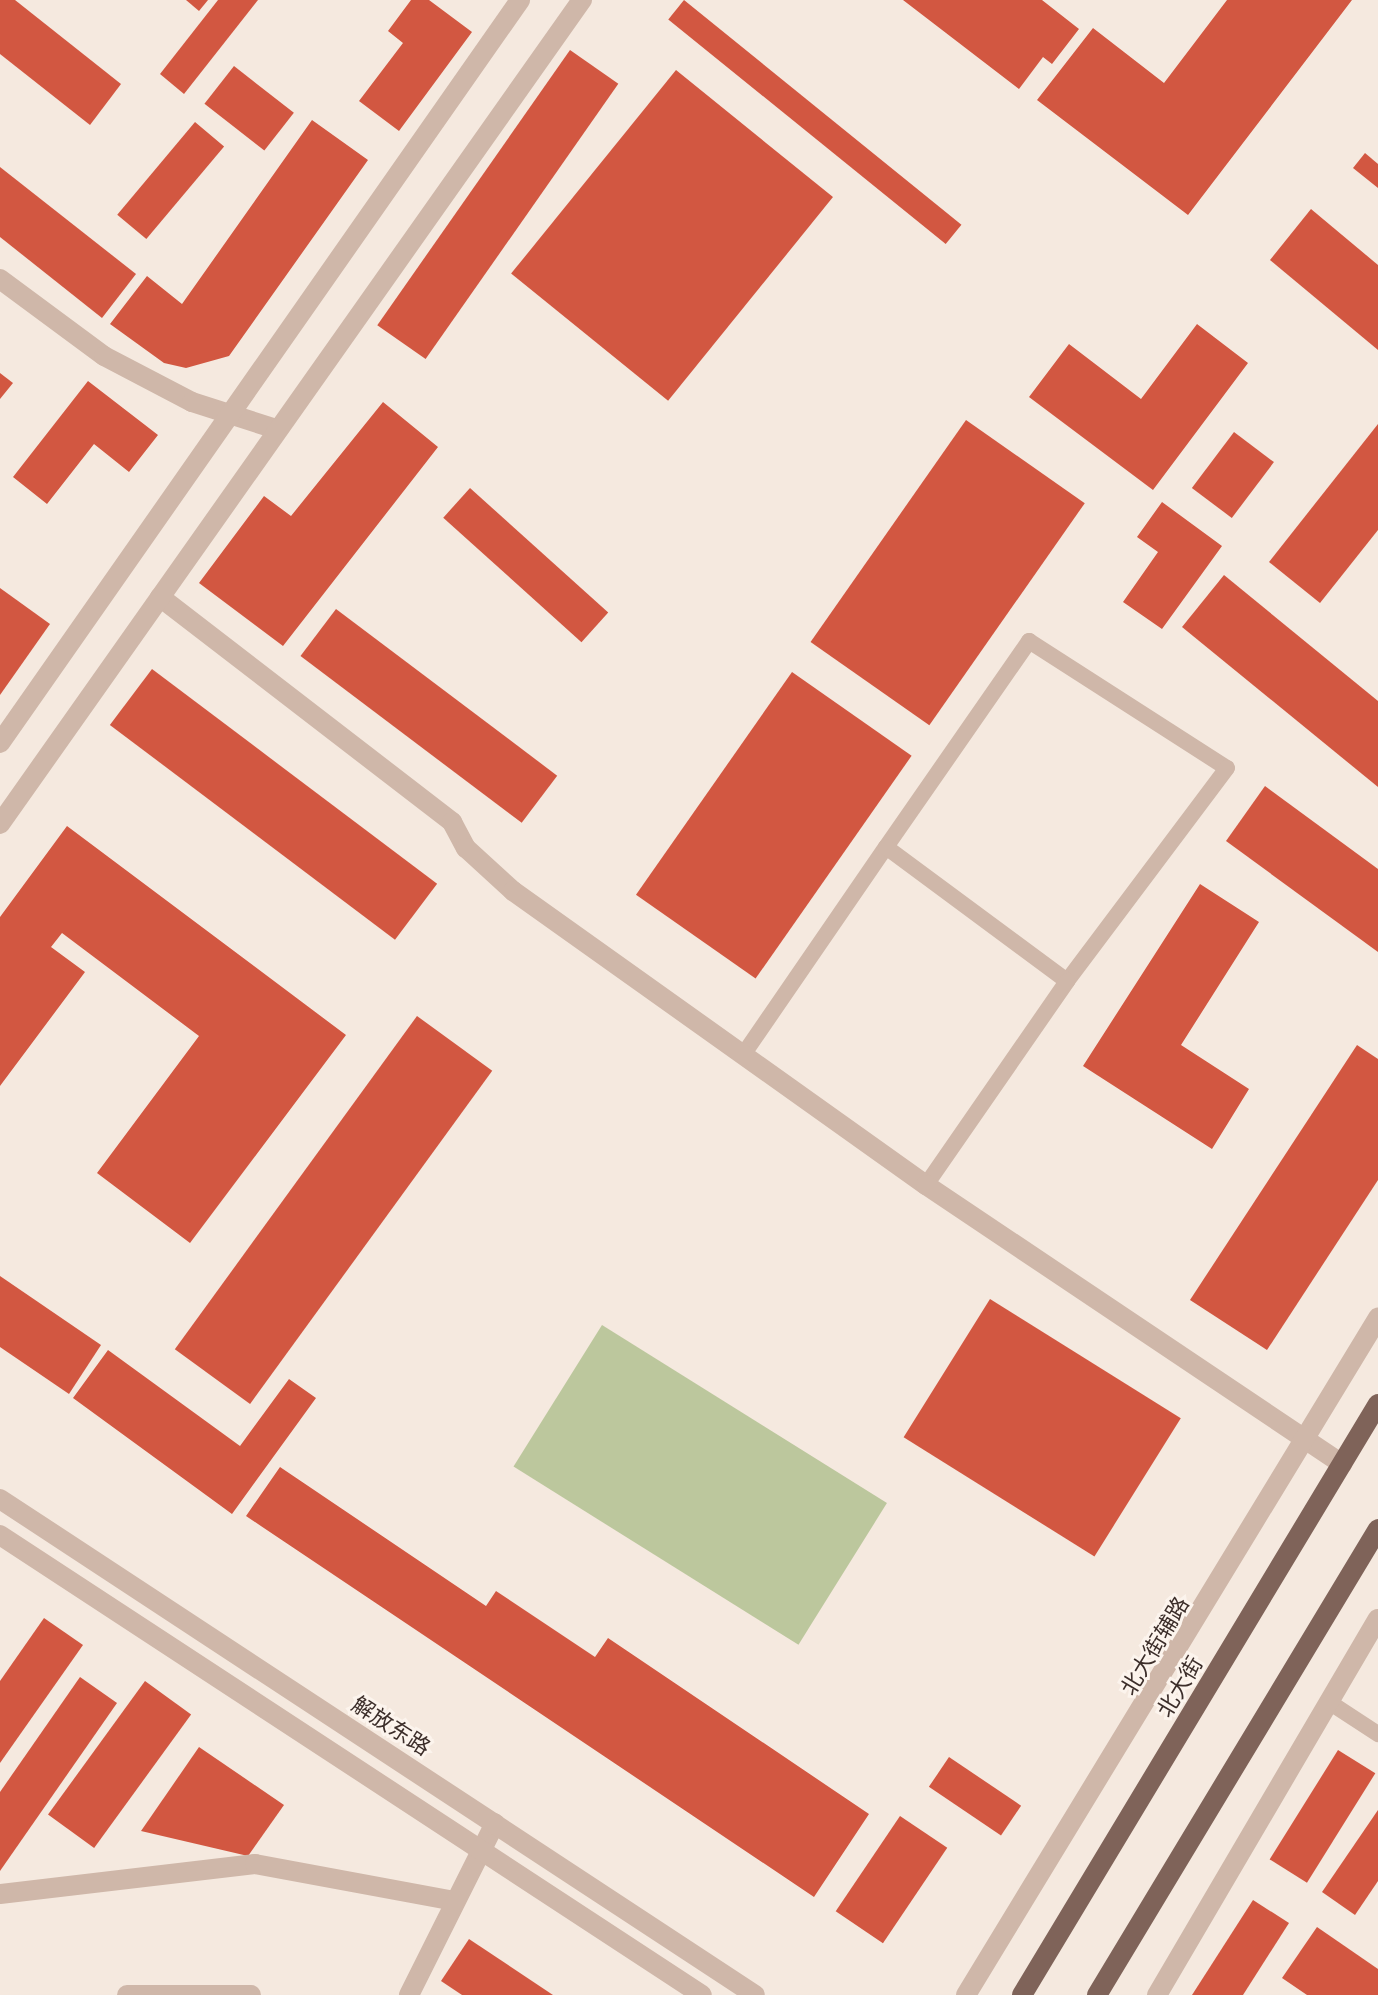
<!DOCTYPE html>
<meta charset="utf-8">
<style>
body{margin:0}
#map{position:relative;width:1378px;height:1995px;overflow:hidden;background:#f5e9df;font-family:"DejaVu Sans","Noto Sans SC",sans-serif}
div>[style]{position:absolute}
.green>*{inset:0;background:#bcc79d;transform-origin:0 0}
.building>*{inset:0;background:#d25741;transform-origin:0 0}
.service>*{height:16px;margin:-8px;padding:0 8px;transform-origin:8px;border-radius:8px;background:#cfb7a9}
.minor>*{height:20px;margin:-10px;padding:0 10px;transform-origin:10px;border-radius:10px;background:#cfb7a9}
.tertiary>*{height:20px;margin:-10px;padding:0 10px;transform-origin:10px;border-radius:10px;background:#cfb7a9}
.primary>*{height:20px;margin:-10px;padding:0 10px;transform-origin:10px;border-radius:10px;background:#7f6359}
span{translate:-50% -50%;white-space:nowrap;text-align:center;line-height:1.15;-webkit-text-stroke:6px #fcf4ed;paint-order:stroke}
.street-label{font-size:22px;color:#3c2e2a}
</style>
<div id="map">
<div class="green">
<i style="left:602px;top:1325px;width:336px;height:167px;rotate:32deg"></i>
</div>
<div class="building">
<i style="clip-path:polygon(0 0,15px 0,121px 84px,90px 125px,0 54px)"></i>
<i style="clip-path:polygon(186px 0,208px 0,199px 11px)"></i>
<i style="clip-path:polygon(218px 0,258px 0,184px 94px,160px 74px)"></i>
<i style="clip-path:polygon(411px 0,429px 0,472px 32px,399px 131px,359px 101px,403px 43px,388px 31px)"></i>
<i style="left:684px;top:0;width:357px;height:25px;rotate:39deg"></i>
<i style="clip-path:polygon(903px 0,1042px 0,1079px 29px,1052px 64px,1043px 57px,1019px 89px)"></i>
<i style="clip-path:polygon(1227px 0,1352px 0,1188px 215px,1037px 100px,1093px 28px,1164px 83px)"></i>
<i style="left:570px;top:50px;width:59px;height:336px;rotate:35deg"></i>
<i style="left:234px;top:66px;width:76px;height:48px;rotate:38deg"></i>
<i style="left:676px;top:70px;width:202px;height:262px;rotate:39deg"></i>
<i style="clip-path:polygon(312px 120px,368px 160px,229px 356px,186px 368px,164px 363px,110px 324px,147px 276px,182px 304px)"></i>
<i style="left:195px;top:122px;width:38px;height:121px;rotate:40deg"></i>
<i style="clip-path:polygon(1365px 153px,1378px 164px,1378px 188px,1353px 168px)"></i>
<i style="clip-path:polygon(0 167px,136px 274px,102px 318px,0 237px)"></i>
<i style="clip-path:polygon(1311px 209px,1378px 265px,1378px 350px,1270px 260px)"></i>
<i style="clip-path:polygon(1197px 324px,1248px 363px,1153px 490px,1029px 397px,1069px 344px,1141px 399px)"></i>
<i style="clip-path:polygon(0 373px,13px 383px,0 399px)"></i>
<i style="clip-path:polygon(88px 381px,158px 435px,129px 472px,94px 444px,47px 504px,13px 477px)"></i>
<i style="clip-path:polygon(383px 402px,438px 447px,283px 646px,199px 583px,264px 496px,291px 516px)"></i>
<i style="left:966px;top:420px;width:145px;height:271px;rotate:35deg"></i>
<i style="clip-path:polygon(1378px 424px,1378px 530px,1320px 603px,1269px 562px)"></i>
<i style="left:1234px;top:432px;width:50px;height:70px;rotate:37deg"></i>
<i style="left:470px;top:488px;width:186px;height:40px;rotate:42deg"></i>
<i style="clip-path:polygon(1162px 502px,1222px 546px,1162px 629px,1123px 602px,1158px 552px,1137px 537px)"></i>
<i style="clip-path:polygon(1224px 575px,1378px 701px,1378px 787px,1182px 627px)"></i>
<i style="clip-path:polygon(0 588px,50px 624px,0 695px)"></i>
<i style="left:336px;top:609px;width:277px;height:59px;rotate:37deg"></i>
<i style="left:152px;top:669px;width:357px;height:70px;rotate:37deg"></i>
<i style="left:792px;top:672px;width:146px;height:272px;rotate:35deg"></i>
<i style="clip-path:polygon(1265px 786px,1378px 869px,1378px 952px,1226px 841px)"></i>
<i style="clip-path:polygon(67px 826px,346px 1035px,190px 1243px,97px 1173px,199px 1036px,62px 933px,51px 947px,85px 972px,0 1086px,0 917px)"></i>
<i style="clip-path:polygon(1200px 884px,1259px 922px,1181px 1045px,1249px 1089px,1212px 1149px,1083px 1066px)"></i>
<i style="left:417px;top:1016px;width:93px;height:412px;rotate:36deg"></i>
<i style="clip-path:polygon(1357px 1045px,1378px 1059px,1378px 1180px,1267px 1350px,1190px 1300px)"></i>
<i style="clip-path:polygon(0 1276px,101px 1345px,69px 1394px,0 1347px)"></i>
<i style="left:990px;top:1299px;width:225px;height:163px;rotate:32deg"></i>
<i style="clip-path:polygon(108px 1350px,240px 1446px,289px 1379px,316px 1398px,232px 1514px,73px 1398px)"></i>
<i style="clip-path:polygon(280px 1467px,486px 1606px,496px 1591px,595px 1657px,608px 1638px,869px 1814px,814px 1897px,246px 1516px)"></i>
<i style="clip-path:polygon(44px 1618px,83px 1645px,0 1763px,0 1681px)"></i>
<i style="clip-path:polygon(80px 1677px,117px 1703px,0 1871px,0 1792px)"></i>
<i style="left:145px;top:1681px;width:57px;height:165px;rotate:36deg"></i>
<i style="clip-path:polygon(199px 1747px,284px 1805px,248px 1856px,141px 1831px)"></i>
<i style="left:1338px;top:1750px;width:44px;height:129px;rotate:32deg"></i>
<i style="left:949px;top:1757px;width:87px;height:36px;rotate:34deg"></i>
<i style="clip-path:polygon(1378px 1810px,1378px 1881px,1355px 1915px,1322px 1892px)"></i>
<i style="left:900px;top:1816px;width:57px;height:115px;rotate:34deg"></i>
<i style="clip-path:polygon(1253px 1900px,1289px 1923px,1243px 1995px,1192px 1995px)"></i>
<i style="clip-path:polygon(1317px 1927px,1378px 1969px,1378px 1995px,1307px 1995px,1282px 1978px)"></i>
<i style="clip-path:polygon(469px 1939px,553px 1995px,462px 1995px,441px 1981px)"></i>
</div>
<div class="service">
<i style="left:743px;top:1055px;width:252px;rotate:-55.5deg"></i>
<i style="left:886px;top:847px;width:251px;rotate:-55.2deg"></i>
<i style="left:1029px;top:641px;width:235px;rotate:32.7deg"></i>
<i style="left:1227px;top:768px;width:266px;rotate:126.9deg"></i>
<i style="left:1067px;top:981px;width:225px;rotate:-143.5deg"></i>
<i style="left:926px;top:1185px;width:248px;rotate:-55.3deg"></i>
<i style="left:1329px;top:1702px;width:59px;rotate:33.1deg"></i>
</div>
<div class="minor">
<i style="left:0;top:279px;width:129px;rotate:36.5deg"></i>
<i style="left:104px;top:356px;width:99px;rotate:27.6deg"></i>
<i style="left:192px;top:402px;width:85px;rotate:17.8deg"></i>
<i style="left:160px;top:597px;width:369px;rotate:37.6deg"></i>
<i style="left:452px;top:822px;width:30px;rotate:62deg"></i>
<i style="left:466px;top:848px;width:64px;rotate:42.5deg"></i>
<i style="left:513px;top:891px;width:507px;rotate:35.45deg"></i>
<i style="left:926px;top:1185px;width:501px;rotate:33.85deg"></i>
<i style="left:0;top:743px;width:907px;rotate:-55.01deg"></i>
<i style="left:0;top:824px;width:1009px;rotate:-54.77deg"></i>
<i style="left:0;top:1894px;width:257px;rotate:-6.7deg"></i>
<i style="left:255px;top:1864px;width:203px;rotate:10.5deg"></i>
<i style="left:127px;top:1995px;width:124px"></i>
<i style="left:409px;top:1995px;width:192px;rotate:-63.4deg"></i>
</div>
<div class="tertiary">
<i style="left:0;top:1499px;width:903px;rotate:33.3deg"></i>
<i style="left:0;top:1535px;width:839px;rotate:33.24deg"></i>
<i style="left:966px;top:1995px;width:793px;rotate:-58.68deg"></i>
<i style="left:1157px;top:1995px;width:436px;rotate:-59.6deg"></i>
</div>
<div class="primary">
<i style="left:1022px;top:1995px;width:690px;rotate:-58.94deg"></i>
<i style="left:1097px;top:1995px;width:544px;rotate:-58.91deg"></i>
</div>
<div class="street-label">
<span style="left:1155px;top:1646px;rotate:-59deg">北大街辅路</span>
<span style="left:1180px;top:1687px;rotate:-59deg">北大街</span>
<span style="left:391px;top:1726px;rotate:33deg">解放东路</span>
</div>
</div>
